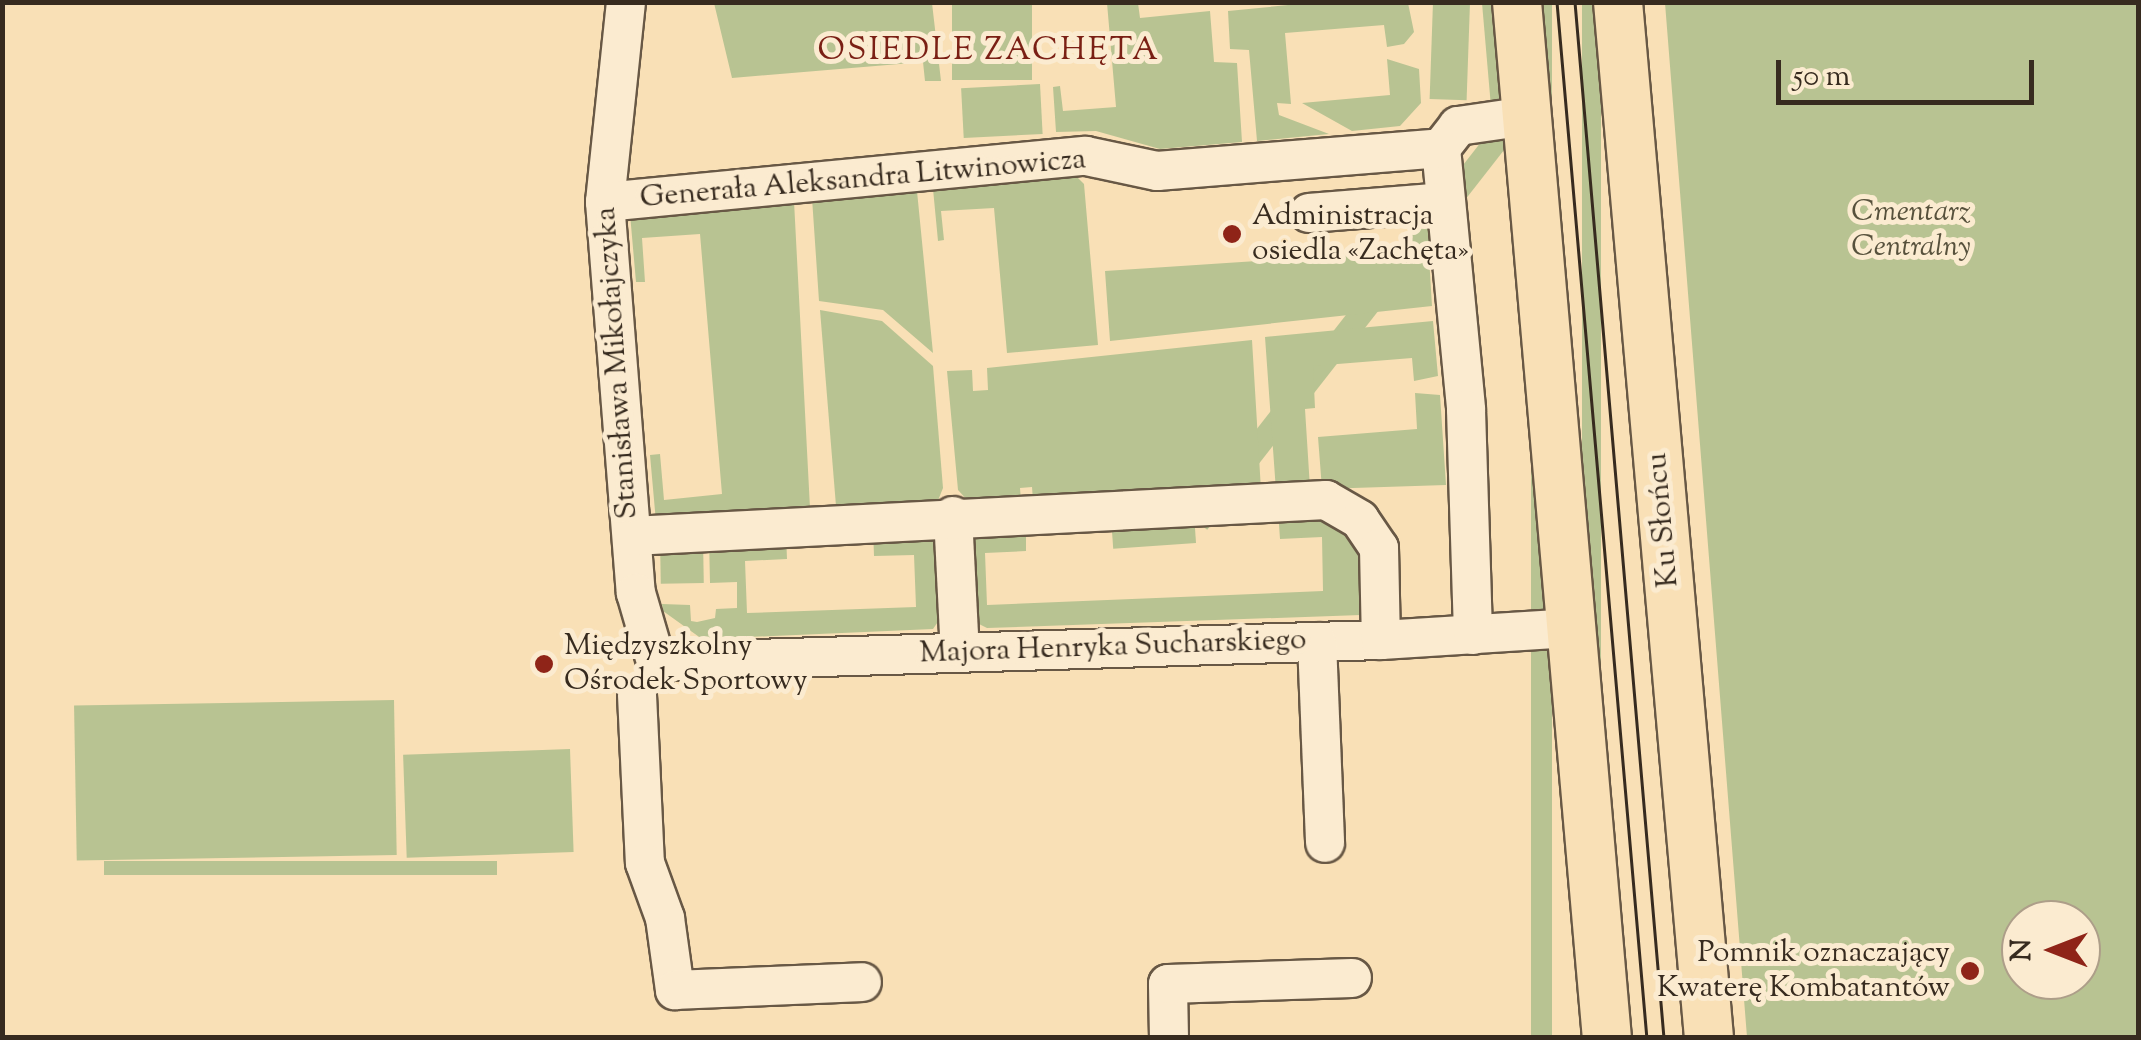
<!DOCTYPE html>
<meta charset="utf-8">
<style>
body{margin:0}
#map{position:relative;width:2141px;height:1040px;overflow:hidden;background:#f9e0b6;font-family:"Sorts Mill Goudy",serif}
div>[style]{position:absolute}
.green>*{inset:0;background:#b8c392;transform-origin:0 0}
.roads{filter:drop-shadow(2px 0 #685845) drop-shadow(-2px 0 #685845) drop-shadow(0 2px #685845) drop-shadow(0 -2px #685845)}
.minor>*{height:38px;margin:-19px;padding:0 19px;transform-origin:19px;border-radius:19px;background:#fbebd0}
.major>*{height:48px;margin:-24px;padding:0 24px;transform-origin:24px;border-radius:24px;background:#f9e0b6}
.tram>*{height:2.5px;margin:-1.25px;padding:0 1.25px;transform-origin:1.25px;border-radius:1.25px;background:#372b1f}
.dots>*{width:28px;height:28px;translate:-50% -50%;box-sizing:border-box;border:5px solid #fbebd0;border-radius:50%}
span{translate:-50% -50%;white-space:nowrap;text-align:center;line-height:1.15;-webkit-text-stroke:10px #fbebd0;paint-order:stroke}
.street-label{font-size:30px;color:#372b1f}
.park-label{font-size:30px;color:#57513c;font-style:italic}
.poi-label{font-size:30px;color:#372b1f}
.left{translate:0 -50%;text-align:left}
.right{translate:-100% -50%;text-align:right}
.neighbourhood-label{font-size:32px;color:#7a1f14;letter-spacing:2.5px}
.frame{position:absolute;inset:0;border:5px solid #372b1f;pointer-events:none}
.north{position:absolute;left:2001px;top:900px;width:100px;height:100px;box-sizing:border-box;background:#fbebd0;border:2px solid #ad9e89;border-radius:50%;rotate:270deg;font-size:28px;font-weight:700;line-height:40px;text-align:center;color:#372b1f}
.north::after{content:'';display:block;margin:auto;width:35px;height:45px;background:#8f2418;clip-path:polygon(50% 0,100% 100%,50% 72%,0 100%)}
.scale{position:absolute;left:1776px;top:60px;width:258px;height:45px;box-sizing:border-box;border:5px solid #372b1f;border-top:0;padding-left:12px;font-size:30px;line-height:35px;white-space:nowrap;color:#372b1f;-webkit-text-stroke:8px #fbebd0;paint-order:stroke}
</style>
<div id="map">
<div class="green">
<i style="clip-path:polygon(1319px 2px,1408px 3px,1414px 32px,1404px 44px,1387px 47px,1384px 25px,1285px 33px,1291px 104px,1277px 103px,1279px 115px,1329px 134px,1257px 141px,1249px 50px,1230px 49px,1228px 11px)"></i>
<i style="left:1433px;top:2px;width:37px;height:97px;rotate:2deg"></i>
<i style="clip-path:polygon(714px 3px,932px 3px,941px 81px,925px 81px,923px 62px,732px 78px)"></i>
<i style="left:952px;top:3px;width:80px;height:77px"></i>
<i style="clip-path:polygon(1107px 3px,1138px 3px,1140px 18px,1210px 11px,1214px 62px,1237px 63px,1242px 142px,1160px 149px,1096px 131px,1056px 132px,1053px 87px,1060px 86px,1063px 111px,1116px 107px)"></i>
<i style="clip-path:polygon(1482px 3px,1500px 3px,1503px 95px,1491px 107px)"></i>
<i style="left:1531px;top:3px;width:21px;height:1038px"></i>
<i style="left:1582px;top:3px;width:19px;height:1038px"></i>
<i style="clip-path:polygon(evenodd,1665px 3px,2138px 3px,2138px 1037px,1747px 1037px,1665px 3px,2021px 920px,2081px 920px,2081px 980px,2021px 980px,2021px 920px)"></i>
<i style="clip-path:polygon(1387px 59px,1419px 69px,1421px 103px,1400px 126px,1352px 131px,1302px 103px,1390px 95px)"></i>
<i style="left:1040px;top:84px;width:50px;height:79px;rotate:87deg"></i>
<i style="left:1492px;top:128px;width:23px;height:492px;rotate:38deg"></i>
<i style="clip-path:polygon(1076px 176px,1084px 184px,1098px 345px,1007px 353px,994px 208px,941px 211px,944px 240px,938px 241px,933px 189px)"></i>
<i style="clip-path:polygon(917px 191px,933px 353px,883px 310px,819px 301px,812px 198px)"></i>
<i style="clip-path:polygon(794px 201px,810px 508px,656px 522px,650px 455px,660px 454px,664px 500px,722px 494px,700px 234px,642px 238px,645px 282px,636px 282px,630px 214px)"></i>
<i style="clip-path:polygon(1421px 240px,1428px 240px,1432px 306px,1110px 341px,1105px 271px,1421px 250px)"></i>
<i style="clip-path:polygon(820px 310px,882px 321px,933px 366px,943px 488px,937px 503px,836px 506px)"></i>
<i style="clip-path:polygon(1433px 321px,1438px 376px,1414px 381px,1412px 358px,1313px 366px,1315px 408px,1305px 409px,1310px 488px,1276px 491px,1265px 337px)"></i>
<i style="clip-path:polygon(1252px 340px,1261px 490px,1033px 501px,1032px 487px,1020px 488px,1021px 501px,970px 503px,958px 490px,947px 371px,972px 370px,973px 391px,988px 390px,987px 368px)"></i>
<i style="clip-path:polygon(1415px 393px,1440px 395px,1446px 485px,1322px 489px,1318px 437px,1417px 429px)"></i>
<i style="clip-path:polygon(1278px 510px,1337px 517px,1360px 549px,1361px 615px,987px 628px,975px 622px,969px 528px,1026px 520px,1026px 551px,985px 553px,987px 605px,1323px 591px,1322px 537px,1280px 539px)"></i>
<i style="left:1194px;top:514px;width:29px;height:83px;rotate:86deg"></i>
<i style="clip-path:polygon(873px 528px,936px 532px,944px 613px,933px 629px,702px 639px,663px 611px,662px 604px,690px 605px,691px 621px,697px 622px,715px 618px,716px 609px,737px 608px,737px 582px,710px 583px,709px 538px,786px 534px,787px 559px,745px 561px,747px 613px,916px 607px,914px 555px,874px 556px)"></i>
<i style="left:703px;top:538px;width:45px;height:43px;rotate:89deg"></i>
<i style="left:394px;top:700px;width:155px;height:320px;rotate:89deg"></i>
<i style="left:570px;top:749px;width:103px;height:167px;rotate:88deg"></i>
<i style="left:497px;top:861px;width:14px;height:393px;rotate:90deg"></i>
</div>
<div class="roads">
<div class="minor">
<i style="left:626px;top:2px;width:201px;rotate:96deg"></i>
<i style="left:605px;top:202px;width:392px;rotate:85.5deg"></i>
<i style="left:636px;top:593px;width:72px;rotate:73.8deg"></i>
<i style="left:656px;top:662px;width:725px;rotate:-1.74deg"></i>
<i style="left:1381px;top:640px;width:190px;rotate:-3.6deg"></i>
<i style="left:1441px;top:148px;width:263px;rotate:84.5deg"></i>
<i style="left:1466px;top:410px;width:225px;rotate:88.2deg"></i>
<i style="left:1441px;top:148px;width:28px;rotate:-52deg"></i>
<i style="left:1458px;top:126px;width:70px;rotate:-8.2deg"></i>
<i style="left:605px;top:202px;width:483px;rotate:-5.5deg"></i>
<i style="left:1086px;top:156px;width:73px;rotate:11.9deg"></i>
<i style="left:1157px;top:171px;width:285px;rotate:-4.6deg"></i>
<i style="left:1309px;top:213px;width:137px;rotate:-4.6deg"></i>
<i style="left:953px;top:516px;width:136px;rotate:87.1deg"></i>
<i style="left:632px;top:536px;width:695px;rotate:-2.97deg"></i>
<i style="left:1326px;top:500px;width:39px;rotate:30deg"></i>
<i style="left:1360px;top:520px;width:34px;rotate:56deg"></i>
<i style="left:1379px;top:548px;width:92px;rotate:88.8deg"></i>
<i style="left:1317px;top:642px;width:201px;rotate:87.7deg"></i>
<i style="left:637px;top:695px;width:168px;rotate:87.3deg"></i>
<i style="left:645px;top:863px;width:59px;rotate:70deg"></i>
<i style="left:665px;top:918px;width:73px;rotate:82.1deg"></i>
<i style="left:675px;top:990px;width:187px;rotate:-2.4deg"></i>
<i style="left:1169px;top:1038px;width:54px;rotate:-91.1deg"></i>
<i style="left:1168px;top:984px;width:184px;rotate:-1.9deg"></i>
</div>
<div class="major">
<i style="left:1517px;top:2px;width:1040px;rotate:85.04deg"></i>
<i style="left:1618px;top:2px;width:1040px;rotate:84.98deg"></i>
</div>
</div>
<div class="tram">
<i style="left:1557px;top:2px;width:1040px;rotate:85.04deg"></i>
<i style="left:1575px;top:2px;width:1040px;rotate:85.09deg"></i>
</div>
<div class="dots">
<i style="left:1232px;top:234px;background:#8f2418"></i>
<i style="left:544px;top:664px;background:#8f2418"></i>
<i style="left:1970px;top:971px;background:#8f2418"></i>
</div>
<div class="street-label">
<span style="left:863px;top:180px;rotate:-5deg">Generała Aleksandra Litwinowicza</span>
<span style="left:618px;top:363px;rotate:-94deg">Stanisława Mikołajczyka</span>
<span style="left:1664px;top:520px;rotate:-95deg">Ku Słońcu</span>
<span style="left:1113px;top:648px;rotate:-2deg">Majora Henryka Sucharskiego</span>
</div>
<div class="park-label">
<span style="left:1911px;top:230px">Cmentarz<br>Centralny</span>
</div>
<div class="poi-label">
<span class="left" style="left:1252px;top:234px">Administracja<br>osiedla «Zachęta»</span>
<span class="left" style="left:564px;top:664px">Międzyszkolny<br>Ośrodek Sportowy</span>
<span class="right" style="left:1950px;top:971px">Pomnik oznaczający<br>Kwaterę Kombatantów</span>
</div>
<div class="neighbourhood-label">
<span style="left:989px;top:51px">OSIEDLE ZACHĘTA</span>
</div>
<div class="frame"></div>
<div class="north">N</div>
<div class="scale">50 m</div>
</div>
